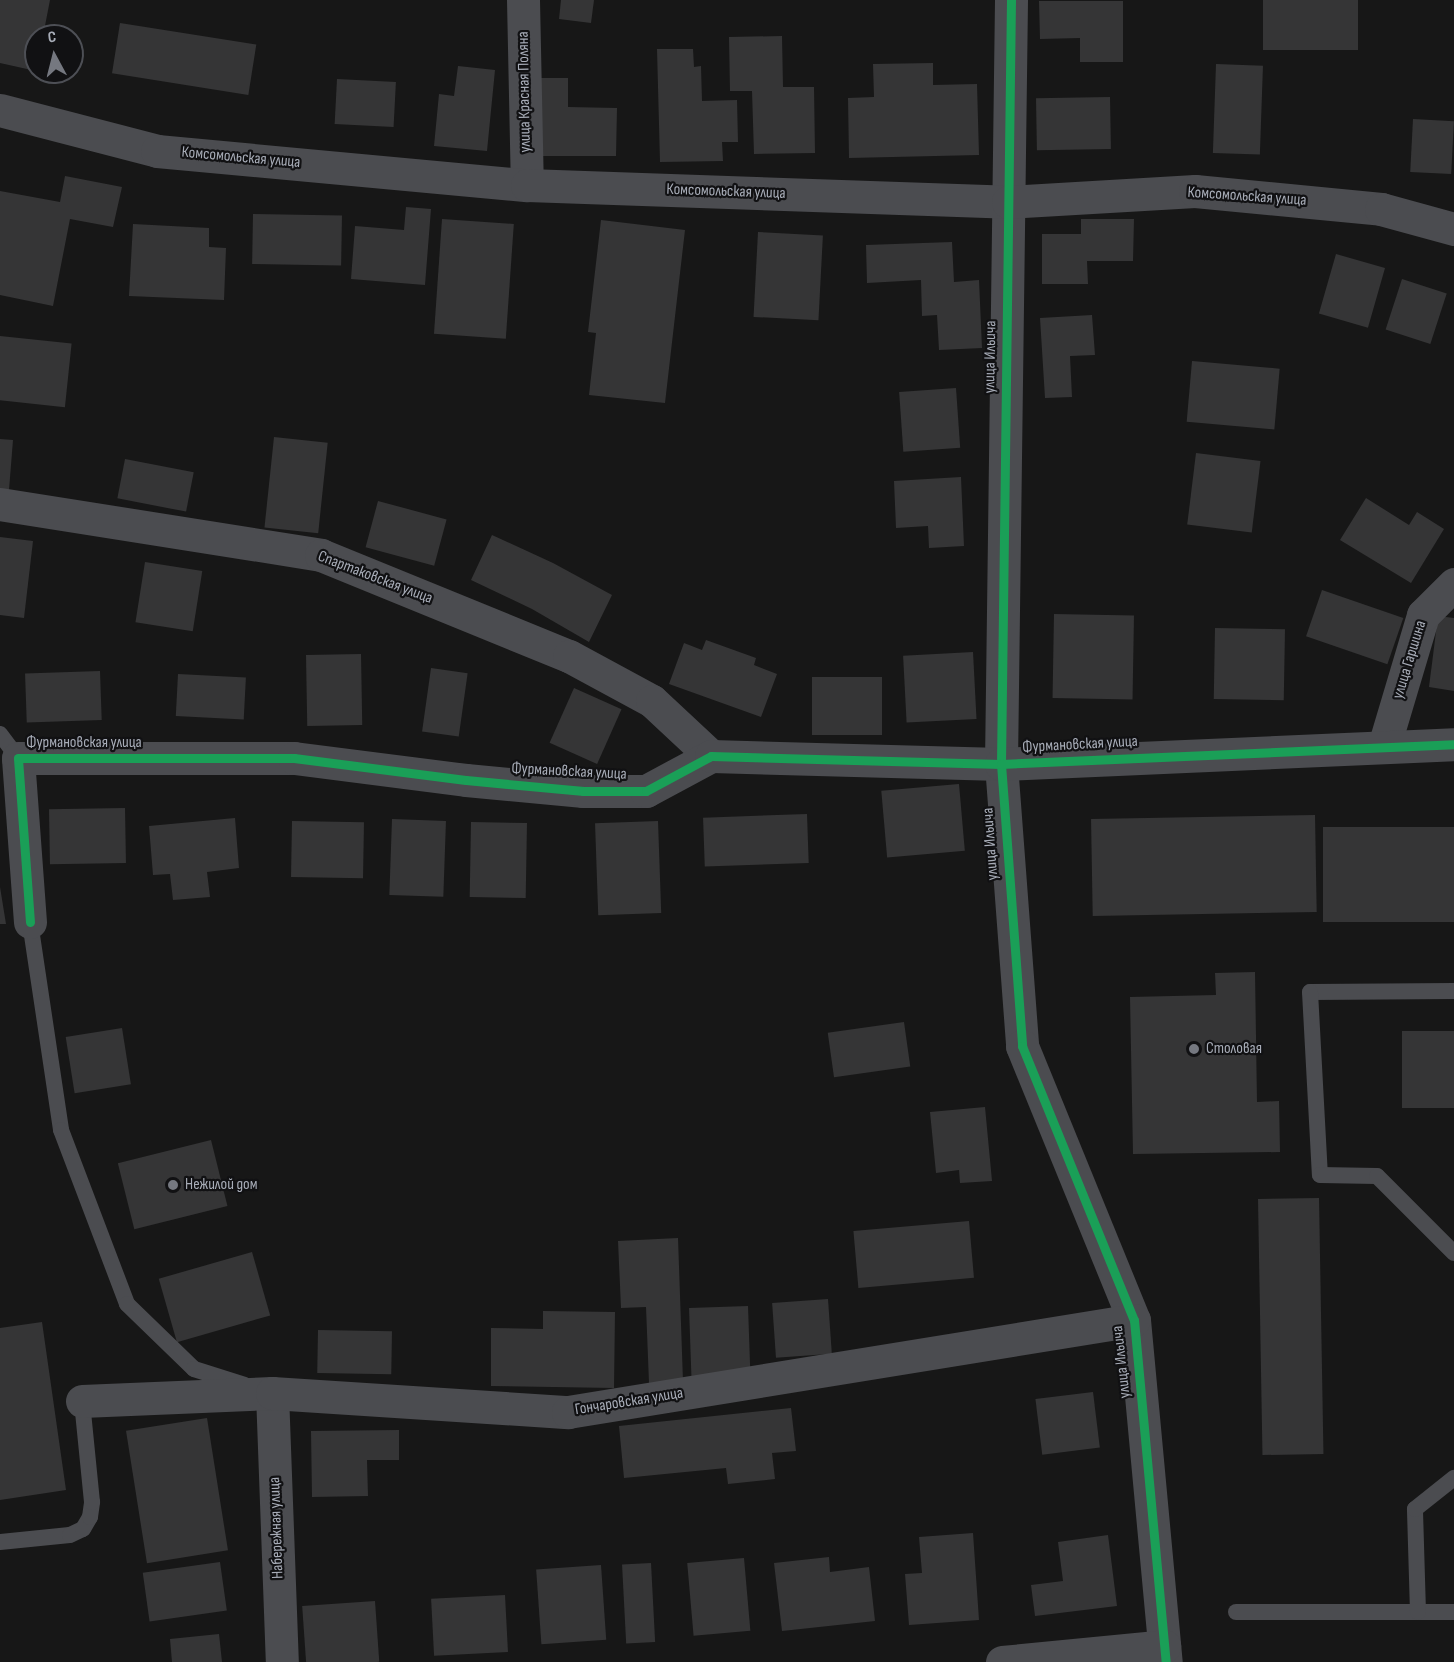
<!DOCTYPE html>
<meta charset="utf-8">
<style>
body{margin:0}
#map{position:relative;width:1454px;height:1662px;overflow:hidden;background:#171717;font-family:"Sofia Sans Condensed",sans-serif}
div>[style]{position:absolute}
.building>*{inset:0;background:#353536;transform-origin:0 0}
.lane>*{height:16px;margin:-8px;padding:0 8px;transform-origin:8px;border-radius:8px;background:#4b4c50}
.street>*{height:33px;margin:-16.5px;padding:0 16.5px;transform-origin:16.5px;border-radius:16.5px;background:#4b4c50}
.cycleway>*{height:9px;margin:-4.5px;padding:0 4.5px;transform-origin:4.5px;border-radius:4.5px;background:#1a9f57}
.dots>*{width:16px;height:16px;translate:-50% -50%;box-sizing:border-box;border:3px solid #111113;border-radius:50%}
span{translate:-50% -50%;white-space:nowrap;text-align:center;line-height:1.15;-webkit-text-stroke:4.5px #111113;paint-order:stroke}
.street-label{font-size:16px;color:#a8adb8}
.poi-label{font-size:16px;color:#a8adb8}
.left{translate:0 -50%;text-align:left}
.north{position:absolute;left:24px;top:24px;width:60px;height:60px;box-sizing:border-box;background:#111113;border:2px solid #4d4f55;border-radius:50%;rotate:353deg;font-size:16px;font-weight:700;line-height:24px;text-align:center;color:#a8adb8}
.north::after{content:'';display:block;margin:auto;width:21px;height:27px;background:#757880;clip-path:polygon(50% 0,100% 100%,50% 72%,0 100%)}
</style>
<div id="map">
<div class="building">
<i style="clip-path:polygon(0 0,50px 0,43px 36px,36px 36px,36px 71px,0 63px)"></i>
<i style="clip-path:polygon(561px 0,594px 0,591px 23px,559px 19px)"></i>
<i style="left:1263px;top:0;width:95px;height:50px"></i>
<i style="clip-path:polygon(1039px 1px,1123px 1px,1123px 62px,1080px 62px,1080px 38px,1040px 39px)"></i>
<i style="left:120px;top:23px;width:138px;height:51px;rotate:9deg"></i>
<i style="clip-path:polygon(782px 36px,783px 87px,814px 87px,815px 153px,754px 154px,752px 91px,730px 91px,729px 37px)"></i>
<i style="clip-path:polygon(657px 49px,693px 49px,694px 67px,701px 66px,702px 101px,737px 100px,738px 142px,722px 142px,723px 161px,660px 162px)"></i>
<i style="clip-path:polygon(933px 63px,933px 85px,977px 84px,979px 155px,849px 158px,848px 98px,874px 97px,873px 64px)"></i>
<i style="left:1216px;top:64px;width:47px;height:89px;rotate:2deg"></i>
<i style="clip-path:polygon(458px 66px,495px 70px,487px 151px,434px 146px,439px 94px,454px 96px)"></i>
<i style="clip-path:polygon(535px 78px,568px 78px,568px 107px,617px 108px,616px 156px,534px 156px)"></i>
<i style="left:337px;top:79px;width:59px;height:45px;rotate:3deg"></i>
<i style="left:1110px;top:97px;width:52px;height:74px;rotate:89deg"></i>
<i style="left:1413px;top:119px;width:41px;height:53px;rotate:3deg"></i>
<i style="clip-path:polygon(65px 176px,122px 187px,113px 227px,70px 219px,53px 306px,0 295px,0 191px,60px 202px)"></i>
<i style="clip-path:polygon(406px 207px,431px 209px,425px 285px,351px 279px,355px 226px,404px 230px)"></i>
<i style="left:253px;top:214px;width:89px;height:50px;rotate:1deg"></i>
<i style="left:442px;top:219px;width:72px;height:115px;rotate:4deg"></i>
<i style="clip-path:polygon(1081px 219px,1134px 219px,1133px 261px,1087px 261px,1088px 284px,1042px 284px,1042px 234px,1081px 234px)"></i>
<i style="clip-path:polygon(601px 220px,685px 230px,665px 403px,589px 395px,596px 333px,588px 332px)"></i>
<i style="clip-path:polygon(133px 224px,209px 228px,209px 247px,226px 248px,224px 300px,129px 296px)"></i>
<i style="left:758px;top:232px;width:65px;height:85px;rotate:3deg"></i>
<i style="clip-path:polygon(952px 242px,954px 282px,979px 280px,982px 348px,939px 350px,937px 315px,922px 316px,921px 280px,867px 283px,866px 245px)"></i>
<i style="left:1336px;top:254px;width:51px;height:62px;rotate:16deg"></i>
<i style="left:1402px;top:279px;width:47px;height:53px;rotate:18deg"></i>
<i style="clip-path:polygon(1092px 315px,1095px 355px,1070px 356px,1072px 397px,1045px 398px,1040px 318px)"></i>
<i style="left:0;top:336px;width:72px;height:64px;rotate:6deg"></i>
<i style="left:1192px;top:361px;width:88px;height:61px;rotate:5deg"></i>
<i style="left:956px;top:388px;width:60px;height:57px;rotate:86deg"></i>
<i style="left:274px;top:437px;width:54px;height:91px;rotate:6deg"></i>
<i style="clip-path:polygon(0 439px,13px 440px,9px 490px,0 489px)"></i>
<i style="left:1196px;top:453px;width:65px;height:72px;rotate:7deg"></i>
<i style="left:125px;top:459px;width:70px;height:40px;rotate:11deg"></i>
<i style="clip-path:polygon(961px 477px,964px 546px,929px 548px,928px 526px,896px 528px,894px 481px)"></i>
<i style="clip-path:polygon(1366px 498px,1409px 525px,1417px 512px,1444px 529px,1411px 583px,1340px 540px)"></i>
<i style="left:378px;top:501px;width:71px;height:48px;rotate:15deg"></i>
<i style="clip-path:polygon(492px 535px,553px 563px,612px 595px,589px 642px,532px 609px,471px 580px)"></i>
<i style="clip-path:polygon(0 537px,33px 541px,24px 618px,0 615px)"></i>
<i style="left:145px;top:562px;width:58px;height:61px;rotate:9deg"></i>
<i style="left:1322px;top:590px;width:86px;height:49px;rotate:19deg"></i>
<i style="left:1054px;top:614px;width:80px;height:84px;rotate:1deg"></i>
<i style="clip-path:polygon(1438px 616px,1454px 618px,1454px 691px,1429px 687px)"></i>
<i style="left:1215px;top:628px;width:70px;height:71px;rotate:1deg"></i>
<i style="clip-path:polygon(706px 640px,756px 658px,754px 665px,777px 674px,761px 717px,669px 684px,684px 643px,702px 650px)"></i>
<i style="left:973px;top:652px;width:67px;height:70px;rotate:87deg"></i>
<i style="left:361px;top:654px;width:71px;height:55px;rotate:89deg"></i>
<i style="left:431px;top:668px;width:37px;height:64px;rotate:8deg"></i>
<i style="left:100px;top:671px;width:49px;height:75px;rotate:88deg"></i>
<i style="left:178px;top:674px;width:68px;height:42px;rotate:3deg"></i>
<i style="left:812px;top:677px;width:70px;height:58px"></i>
<i style="left:574px;top:688px;width:52px;height:60px;rotate:24deg"></i>
<i style="left:959px;top:784px;width:67px;height:78px;rotate:85deg"></i>
<i style="left:125px;top:808px;width:55px;height:76px;rotate:89deg"></i>
<i style="left:807px;top:814px;width:49px;height:104px;rotate:88deg"></i>
<i style="left:1315px;top:815px;width:97px;height:224px;rotate:89deg"></i>
<i style="clip-path:polygon(235px 818px,239px 868px,207px 872px,210px 897px,173px 900px,170px 874px,153px 875px,149px 826px)"></i>
<i style="left:392px;top:819px;width:54px;height:76px;rotate:2deg"></i>
<i style="left:292px;top:821px;width:72px;height:56px;rotate:1deg"></i>
<i style="left:658px;top:821px;width:92px;height:63px;rotate:88deg"></i>
<i style="left:471px;top:822px;width:56px;height:75px;rotate:1deg"></i>
<i style="left:1454px;top:827px;width:95px;height:131px;rotate:90deg"></i>
<i style="clip-path:polygon(0 887px,6px 924px,0 924px)"></i>
<i style="clip-path:polygon(1255px 972px,1257px 1102px,1279px 1101px,1280px 1152px,1133px 1154px,1130px 997px,1216px 995px,1215px 973px)"></i>
<i style="left:904px;top:1022px;width:45px;height:77px;rotate:82deg"></i>
<i style="left:122px;top:1028px;width:57px;height:57px;rotate:81deg"></i>
<i style="left:1454px;top:1031px;width:77px;height:52px;rotate:90deg"></i>
<i style="clip-path:polygon(985px 1107px,992px 1181px,960px 1183px,959px 1170px,936px 1173px,930px 1112px)"></i>
<i style="left:211px;top:1140px;width:68px;height:96px;rotate:76deg"></i>
<i style="left:1319px;top:1198px;width:256px;height:61px;rotate:89deg"></i>
<i style="left:969px;top:1221px;width:57px;height:116px;rotate:85deg"></i>
<i style="clip-path:polygon(678px 1238px,683px 1381px,649px 1383px,646px 1307px,621px 1308px,618px 1241px)"></i>
<i style="left:252px;top:1252px;width:66px;height:97px;rotate:74deg"></i>
<i style="left:828px;top:1299px;width:55px;height:56px;rotate:86deg"></i>
<i style="left:748px;top:1306px;width:68px;height:59px;rotate:88deg"></i>
<i style="clip-path:polygon(543px 1311px,615px 1312px,614px 1388px,491px 1386px,491px 1328px,543px 1329px)"></i>
<i style="clip-path:polygon(42px 1322px,66px 1490px,0 1500px,0 1328px)"></i>
<i style="left:318px;top:1330px;width:74px;height:43px;rotate:1deg"></i>
<i style="left:1093px;top:1392px;width:56px;height:58px;rotate:83deg"></i>
<i style="clip-path:polygon(791px 1408px,796px 1451px,772px 1453px,775px 1479px,728px 1484px,726px 1468px,624px 1478px,619px 1426px)"></i>
<i style="left:207px;top:1418px;width:134px;height:82px;rotate:81deg"></i>
<i style="clip-path:polygon(399px 1430px,399px 1460px,367px 1460px,368px 1496px,312px 1497px,311px 1431px)"></i>
<i style="clip-path:polygon(973px 1533px,979px 1620px,909px 1625px,905px 1574px,922px 1573px,919px 1537px)"></i>
<i style="clip-path:polygon(1108px 1535px,1117px 1606px,1035px 1616px,1031px 1585px,1063px 1581px,1058px 1542px)"></i>
<i style="clip-path:polygon(829px 1557px,830px 1572px,869px 1567px,875px 1621px,782px 1631px,774px 1563px)"></i>
<i style="left:744px;top:1558px;width:73px;height:57px;rotate:85deg"></i>
<i style="left:220px;top:1562px;width:49px;height:78px;rotate:82deg"></i>
<i style="left:651px;top:1563px;width:79px;height:29px;rotate:87deg"></i>
<i style="left:601px;top:1565px;width:75px;height:65px;rotate:86deg"></i>
<i style="left:505px;top:1595px;width:57px;height:74px;rotate:87deg"></i>
<i style="left:375px;top:1601px;width:61px;height:73px;rotate:86deg"></i>
<i style="clip-path:polygon(219px 1634px,222px 1662px,172px 1662px,170px 1639px)"></i>
</div>
<div class="lane">
<i style="left:0;top:734px;width:30px;rotate:53deg"></i>
<i style="left:30px;top:922px;width:210px;rotate:81.5deg"></i>
<i style="left:61px;top:1130px;width:186px;rotate:69.2deg"></i>
<i style="left:127px;top:1304px;width:93px;rotate:44.1deg"></i>
<i style="left:194px;top:1369px;width:53px;rotate:17.4deg"></i>
<i style="left:1454px;top:991px;width:144px;rotate:179.6deg"></i>
<i style="left:1310px;top:992px;width:183px;rotate:86.9deg"></i>
<i style="left:1320px;top:1175px;width:57px;rotate:1deg"></i>
<i style="left:1377px;top:1176px;width:109px;rotate:45deg"></i>
<i style="left:0;top:1542px;width:70px;rotate:-5.7deg"></i>
<i style="left:70px;top:1535px;width:14px;rotate:-25deg"></i>
<i style="left:83px;top:1529px;width:14px;rotate:-60deg"></i>
<i style="left:90px;top:1517px;width:15px;rotate:-82deg"></i>
<i style="left:92px;top:1502px;width:101px;rotate:-95.7deg"></i>
<i style="left:1236px;top:1612px;width:218px"></i>
<i style="left:1418px;top:1612px;width:103px;rotate:-91.7deg"></i>
<i style="left:1415px;top:1509px;width:50px;rotate:-38.5deg"></i>
</div>
<div class="street">
<i style="left:523px;top:0;width:185px;rotate:88.8deg"></i>
<i style="left:1011px;top:0;width:764px;rotate:90.75deg"></i>
<i style="left:1001px;top:764px;width:283px;rotate:85.7deg"></i>
<i style="left:1022px;top:1046px;width:296px;rotate:67.8deg"></i>
<i style="left:1134px;top:1320px;width:343px;rotate:84.7deg"></i>
<i style="left:0;top:110px;width:162px;rotate:14.6deg"></i>
<i style="left:157px;top:151px;width:372px;rotate:5.3deg"></i>
<i style="left:527px;top:185px;width:481px;rotate:2deg"></i>
<i style="left:1008px;top:202px;width:187px;rotate:-3.4deg"></i>
<i style="left:1195px;top:191px;width:187px;rotate:5.5deg"></i>
<i style="left:1381px;top:209px;width:76px;rotate:15.3deg"></i>
<i style="left:0;top:504px;width:325px;rotate:9deg"></i>
<i style="left:321px;top:555px;width:268px;rotate:22.2deg"></i>
<i style="left:569px;top:656px;width:94px;rotate:28.5deg"></i>
<i style="left:652px;top:701px;width:81px;rotate:43deg"></i>
<i style="left:1384px;top:746px;width:137px;rotate:-73.4deg"></i>
<i style="left:1423px;top:615px;width:44px;rotate:-45deg"></i>
<i style="left:30px;top:922px;width:164px;rotate:-94.2deg"></i>
<i style="left:18px;top:758px;width:276px"></i>
<i style="left:294px;top:758px;width:173px;rotate:7.3deg"></i>
<i style="left:466px;top:780px;width:118px;rotate:5.4deg"></i>
<i style="left:583px;top:791px;width:63px"></i>
<i style="left:646px;top:791px;width:74px;rotate:-28.3deg"></i>
<i style="left:711px;top:756px;width:290px;rotate:1.6deg"></i>
<i style="left:1001px;top:764px;width:453px;rotate:-2.5deg"></i>
<i style="left:272px;top:1393px;width:269px;rotate:87.9deg"></i>
<i style="left:82px;top:1401px;width:190px;rotate:-2.4deg"></i>
<i style="left:272px;top:1393px;width:297px;rotate:3.7deg"></i>
<i style="left:568px;top:1412px;width:573px;rotate:-9.23deg"></i>
<i style="left:1002px;top:1662px;width:163px;rotate:-5.6deg"></i>
</div>
<div class="cycleway">
<i style="left:1011px;top:0;width:764px;rotate:90.75deg"></i>
<i style="left:1001px;top:764px;width:283px;rotate:85.7deg"></i>
<i style="left:1022px;top:1046px;width:296px;rotate:67.8deg"></i>
<i style="left:1134px;top:1320px;width:343px;rotate:84.7deg"></i>
<i style="left:30px;top:922px;width:164px;rotate:-94.2deg"></i>
<i style="left:18px;top:758px;width:276px"></i>
<i style="left:294px;top:758px;width:173px;rotate:7.3deg"></i>
<i style="left:466px;top:780px;width:118px;rotate:5.4deg"></i>
<i style="left:583px;top:791px;width:63px"></i>
<i style="left:646px;top:791px;width:74px;rotate:-28.3deg"></i>
<i style="left:711px;top:756px;width:290px;rotate:1.6deg"></i>
<i style="left:1001px;top:764px;width:453px;rotate:-2.5deg"></i>
</div>
<div class="dots">
<i style="left:1194px;top:1049px;background:#757880"></i>
<i style="left:173px;top:1185px;background:#757880"></i>
</div>
<div class="street-label">
<span style="left:525px;top:92px;rotate:-91deg">улица Красная Поляна</span>
<span style="left:241px;top:158px;rotate:5deg">Комсомольская улица</span>
<span style="left:726px;top:192px;rotate:2deg">Комсомольская улица</span>
<span style="left:1247px;top:197px;rotate:4deg">Комсомольская улица</span>
<span style="left:991px;top:357px;rotate:-89deg">улица Ильича</span>
<span style="left:375px;top:578px;rotate:21deg">Спартаковская улица</span>
<span style="left:1410px;top:660px;rotate:-73deg">улица Гаршина</span>
<span style="left:84px;top:743px">Фурмановская улица</span>
<span style="left:1080px;top:745px;rotate:-3deg">Фурмановская улица</span>
<span style="left:569px;top:772px;rotate:3deg">Фурмановская улица</span>
<span style="left:991px;top:844px;rotate:-94deg">улица Ильича</span>
<span style="left:1122px;top:1362px;rotate:-96deg">улица Ильича</span>
<span style="left:629px;top:1402px;rotate:-9deg">Гончаровская улица</span>
<span style="left:277px;top:1528px;rotate:-92deg">Набережная улица</span>
</div>
<div class="poi-label">
<span class="left" style="left:1206px;top:1049px">Столовая</span>
<span class="left" style="left:185px;top:1185px">Нежилой дом</span>
</div>
<div class="north">С</div>
</div>
